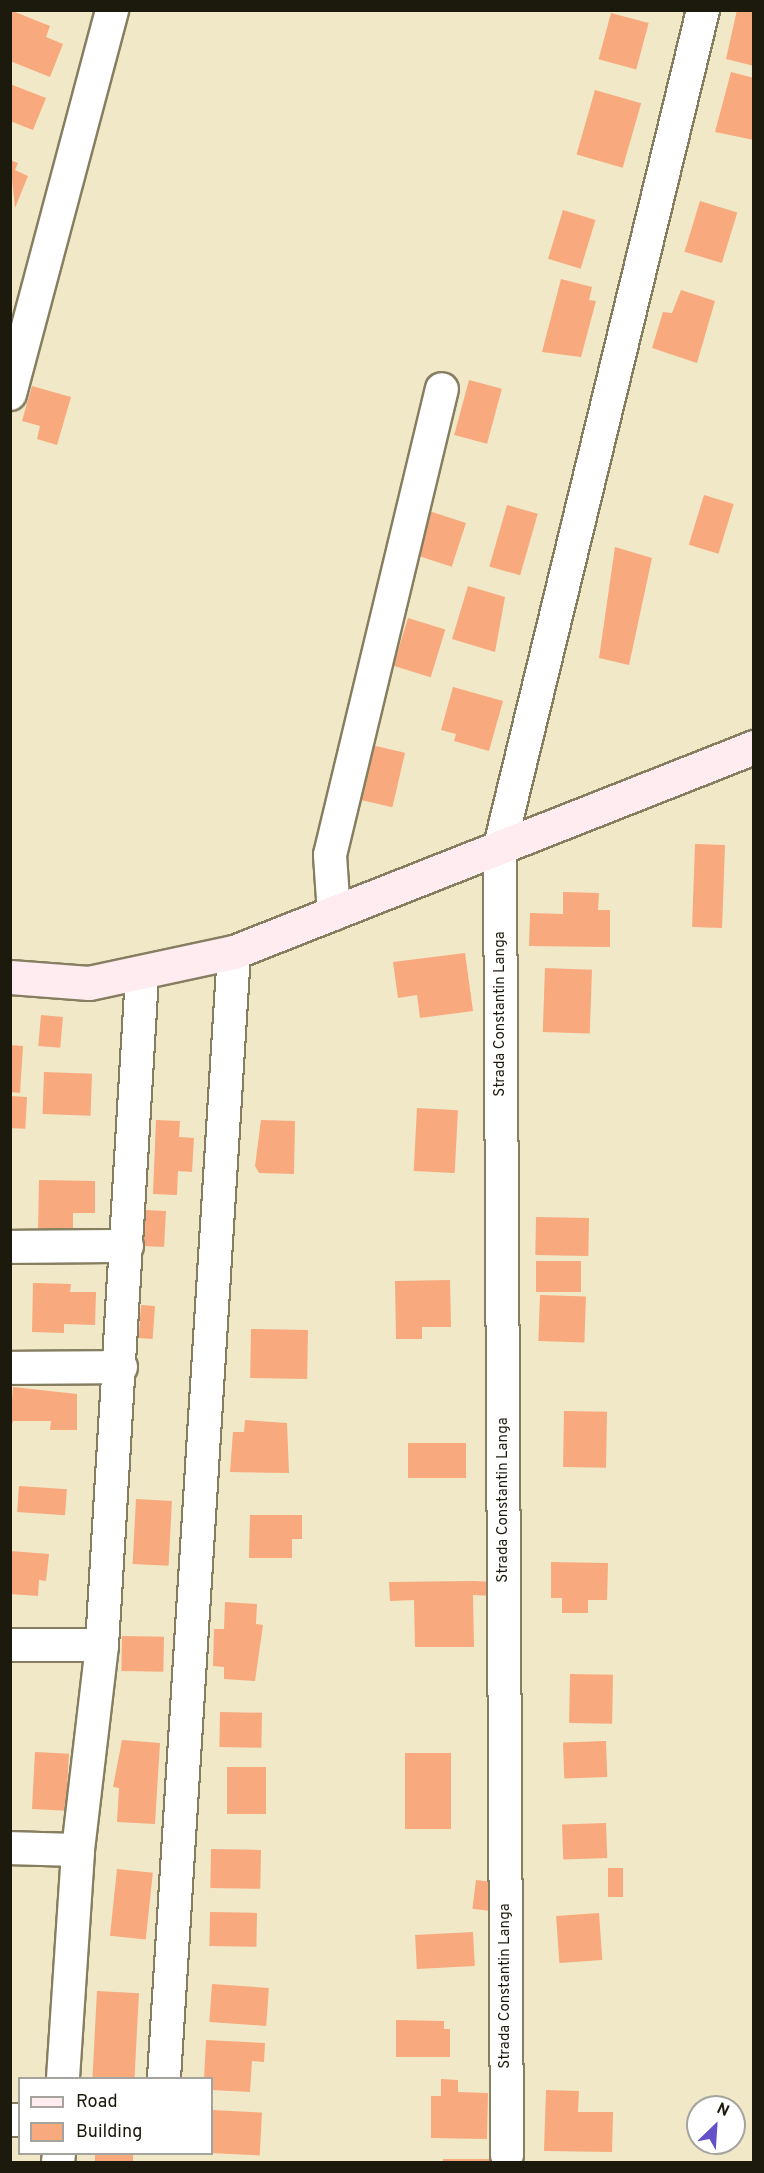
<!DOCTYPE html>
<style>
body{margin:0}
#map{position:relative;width:764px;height:2173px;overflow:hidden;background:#f1e8c8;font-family:Overpass,sans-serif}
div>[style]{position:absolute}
.building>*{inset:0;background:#f8a97d;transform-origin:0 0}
.roads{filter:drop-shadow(2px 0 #867e60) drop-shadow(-2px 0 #867e60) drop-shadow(0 2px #867e60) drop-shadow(0 -2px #867e60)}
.minor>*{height:32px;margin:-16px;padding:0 16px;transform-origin:16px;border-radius:16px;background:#fff}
.secondary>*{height:33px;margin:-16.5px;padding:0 16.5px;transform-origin:16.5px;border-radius:16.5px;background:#feecf0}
span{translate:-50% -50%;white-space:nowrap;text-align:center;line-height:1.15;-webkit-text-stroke:4.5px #fff;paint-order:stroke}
.street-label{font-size:15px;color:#1c190d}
.frame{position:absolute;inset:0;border:12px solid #1c190d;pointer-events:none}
.legend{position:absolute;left:18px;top:2077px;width:195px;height:78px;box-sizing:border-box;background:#fff;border:2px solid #a4a39e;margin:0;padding:8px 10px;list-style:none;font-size:18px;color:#1c190d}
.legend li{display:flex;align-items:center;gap:12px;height:30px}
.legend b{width:30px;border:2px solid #a4a39e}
.north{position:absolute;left:686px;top:2095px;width:60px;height:60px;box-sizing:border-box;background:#fff;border:2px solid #a4a39e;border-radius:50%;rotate:25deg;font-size:16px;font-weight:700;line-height:24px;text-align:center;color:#1c190d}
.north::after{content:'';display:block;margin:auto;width:21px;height:27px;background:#6451ca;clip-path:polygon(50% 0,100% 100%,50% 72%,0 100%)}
</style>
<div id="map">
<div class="building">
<i style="clip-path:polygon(10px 10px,50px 26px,46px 37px,63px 44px,50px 77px,10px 61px)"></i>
<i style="clip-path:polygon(737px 10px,754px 10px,754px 66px,726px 59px)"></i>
<i style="left:611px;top:13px;width:39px;height:48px;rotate:15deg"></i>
<i style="clip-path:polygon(731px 72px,754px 78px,754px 140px,715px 132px)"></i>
<i style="clip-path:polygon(10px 84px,46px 98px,33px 130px,10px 121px)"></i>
<i style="left:595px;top:90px;width:48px;height:67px;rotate:16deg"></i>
<i style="clip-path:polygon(10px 160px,18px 163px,15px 170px,28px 176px,15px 208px)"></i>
<i style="left:700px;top:201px;width:39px;height:53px;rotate:17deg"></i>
<i style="left:563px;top:210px;width:34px;height:51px;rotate:17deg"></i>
<i style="clip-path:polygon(561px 279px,592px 287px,589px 300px,596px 301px,581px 357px,542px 352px)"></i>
<i style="clip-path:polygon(681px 290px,715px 301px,697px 363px,652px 348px,663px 312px,672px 313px)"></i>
<i style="left:469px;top:380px;width:34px;height:57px;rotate:15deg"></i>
<i style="clip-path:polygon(32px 386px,71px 397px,57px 445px,37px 439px,40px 426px,22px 421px)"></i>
<i style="left:704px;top:495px;width:31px;height:52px;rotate:17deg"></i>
<i style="left:507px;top:505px;width:32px;height:64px;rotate:16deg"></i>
<i style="left:426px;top:510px;width:42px;height:46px;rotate:18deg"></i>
<i style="clip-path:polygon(615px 547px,652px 558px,629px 665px,599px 658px)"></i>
<i style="clip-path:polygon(468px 586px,505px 597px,495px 652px,452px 639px)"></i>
<i style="left:408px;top:618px;width:39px;height:50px;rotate:17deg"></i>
<i style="clip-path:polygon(453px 687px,503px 701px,489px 751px,454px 741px,456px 734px,441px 730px)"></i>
<i style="left:367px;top:744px;width:39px;height:56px;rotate:13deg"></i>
<i style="left:695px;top:844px;width:30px;height:83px;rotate:2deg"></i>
<i style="clip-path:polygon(563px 892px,599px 893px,598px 910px,610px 910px,610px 947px,529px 946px,530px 913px,563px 914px)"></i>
<i style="clip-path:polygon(465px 953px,473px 1011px,420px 1018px,417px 995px,398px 998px,393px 962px)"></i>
<i style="left:545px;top:968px;width:47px;height:64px;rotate:2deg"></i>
<i style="left:41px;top:1015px;width:22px;height:31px;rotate:5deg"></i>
<i style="clip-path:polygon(10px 1045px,23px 1046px,20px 1093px,10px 1092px)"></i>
<i style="left:44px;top:1072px;width:48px;height:42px;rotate:2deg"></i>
<i style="left:10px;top:1096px;width:17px;height:32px;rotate:3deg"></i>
<i style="left:417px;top:1108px;width:41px;height:63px;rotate:3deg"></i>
<i style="clip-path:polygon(156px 1120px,180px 1121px,179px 1137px,194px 1138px,192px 1172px,178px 1171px,177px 1195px,153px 1194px)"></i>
<i style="clip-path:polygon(261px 1120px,295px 1121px,294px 1174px,259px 1173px,255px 1166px)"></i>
<i style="clip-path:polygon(39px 1180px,95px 1181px,95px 1213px,73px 1213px,73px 1234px,38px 1233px)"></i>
<i style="left:145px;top:1210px;width:21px;height:36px;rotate:3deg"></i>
<i style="left:536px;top:1217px;width:53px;height:38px;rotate:1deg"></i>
<i style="left:536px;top:1261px;width:45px;height:31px"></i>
<i style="clip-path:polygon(450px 1280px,451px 1327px,422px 1327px,422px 1339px,396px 1339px,395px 1281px)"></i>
<i style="clip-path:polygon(33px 1283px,71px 1284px,70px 1292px,96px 1292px,95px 1325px,64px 1324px,64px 1333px,32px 1332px)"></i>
<i style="left:540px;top:1295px;width:46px;height:46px;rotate:2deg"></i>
<i style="left:141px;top:1305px;width:14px;height:33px;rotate:4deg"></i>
<i style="left:251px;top:1329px;width:57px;height:49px;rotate:1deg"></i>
<i style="clip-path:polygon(13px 1387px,77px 1394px,77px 1430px,50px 1430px,51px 1421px,13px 1421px,10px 1430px)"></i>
<i style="left:564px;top:1411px;width:43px;height:56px;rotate:1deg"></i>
<i style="clip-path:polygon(245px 1420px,287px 1423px,289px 1473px,230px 1472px,233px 1432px,244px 1432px)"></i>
<i style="left:408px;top:1443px;width:58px;height:35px"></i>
<i style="left:19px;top:1486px;width:48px;height:26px;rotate:4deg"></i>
<i style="left:136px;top:1499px;width:36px;height:65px;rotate:3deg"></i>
<i style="clip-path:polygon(250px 1515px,302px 1515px,302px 1539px,292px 1539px,292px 1558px,249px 1558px)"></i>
<i style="clip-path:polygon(10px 1551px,49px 1554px,46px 1581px,39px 1580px,38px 1596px,10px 1594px)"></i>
<i style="clip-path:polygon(551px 1562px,608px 1563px,607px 1600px,588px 1600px,588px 1613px,562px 1613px,562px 1598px,551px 1598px)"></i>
<i style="clip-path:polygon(473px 1581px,494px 1582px,494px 1596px,473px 1595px,474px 1647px,415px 1647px,414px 1600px,390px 1601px,389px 1582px)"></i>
<i style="clip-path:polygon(225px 1602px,257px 1604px,256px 1624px,263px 1625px,255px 1681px,224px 1679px,224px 1667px,213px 1666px,214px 1629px,224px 1629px)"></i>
<i style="left:122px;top:1636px;width:42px;height:35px;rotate:1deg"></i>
<i style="left:570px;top:1674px;width:43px;height:49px;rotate:1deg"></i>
<i style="left:220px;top:1712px;width:42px;height:35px;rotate:1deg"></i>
<i style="clip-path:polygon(122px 1740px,160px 1743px,155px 1824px,117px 1822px,119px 1788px,113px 1787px)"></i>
<i style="left:606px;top:1741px;width:36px;height:43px;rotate:88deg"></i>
<i style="left:35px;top:1752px;width:34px;height:57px;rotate:3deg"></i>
<i style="left:405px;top:1753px;width:46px;height:76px"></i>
<i style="left:227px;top:1767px;width:39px;height:47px"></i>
<i style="left:606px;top:1823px;width:35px;height:44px;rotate:88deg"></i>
<i style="left:211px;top:1849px;width:50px;height:39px;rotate:1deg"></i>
<i style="left:608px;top:1868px;width:15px;height:29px"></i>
<i style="left:117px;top:1869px;width:36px;height:67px;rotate:6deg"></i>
<i style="left:476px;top:1880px;width:16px;height:29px;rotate:7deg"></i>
<i style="left:210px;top:1912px;width:47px;height:34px;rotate:1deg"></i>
<i style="left:599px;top:1913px;width:47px;height:43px;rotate:86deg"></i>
<i style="left:473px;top:1932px;width:34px;height:58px;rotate:87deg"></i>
<i style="left:212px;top:1984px;width:57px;height:38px;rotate:4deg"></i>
<i style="left:97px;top:1991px;width:42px;height:87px;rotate:3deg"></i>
<i style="clip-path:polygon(396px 2020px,444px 2021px,444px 2029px,450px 2029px,450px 2057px,396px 2057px)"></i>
<i style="clip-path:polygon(206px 2040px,265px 2043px,264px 2062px,252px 2061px,250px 2092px,212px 2090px,212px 2078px,204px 2078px)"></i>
<i style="clip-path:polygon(441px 2079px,458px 2080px,458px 2092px,488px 2093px,487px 2139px,431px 2138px,431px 2096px,441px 2096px)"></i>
<i style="clip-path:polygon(546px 2090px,579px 2091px,578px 2112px,613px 2112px,612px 2152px,544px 2151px)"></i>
<i style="left:212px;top:2110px;width:50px;height:43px;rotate:3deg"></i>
<i style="left:95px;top:2154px;width:38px;height:8px"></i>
<i style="left:443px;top:2159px;width:54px;height:3px"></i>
</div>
<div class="roads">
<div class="minor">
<i style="left:10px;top:394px;width:397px;rotate:-75.1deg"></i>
<i style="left:334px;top:914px;width:59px;rotate:-93.9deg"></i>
<i style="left:330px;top:855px;width:479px;rotate:-76.5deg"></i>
<i style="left:10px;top:1247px;width:117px;rotate:-0.5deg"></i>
<i style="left:10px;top:1368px;width:111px;rotate:-0.5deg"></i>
<i style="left:10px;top:1645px;width:92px"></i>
<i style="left:10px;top:1848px;width:68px;rotate:1.7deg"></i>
<i style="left:63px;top:2078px;width:228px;rotate:-86.2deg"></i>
<i style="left:78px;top:1850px;width:206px;rotate:-83.3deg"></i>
<i style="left:102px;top:1645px;width:670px;rotate:-86.58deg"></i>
<i style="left:164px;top:2078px;width:1128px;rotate:-86.44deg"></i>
<i style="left:10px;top:2120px;width:10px"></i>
<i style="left:507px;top:2155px;width:1309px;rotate:-90.31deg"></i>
<i style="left:500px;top:846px;width:860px;rotate:-76.35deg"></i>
<i style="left:58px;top:2162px;width:8px;rotate:-83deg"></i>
</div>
<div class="secondary">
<i style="left:10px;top:977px;width:79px;rotate:4.3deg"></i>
<i style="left:89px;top:983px;width:148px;rotate:-12.1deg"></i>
<i style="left:234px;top:952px;width:559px;rotate:-21.52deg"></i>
</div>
</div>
<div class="street-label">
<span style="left:501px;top:1014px;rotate:-90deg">Strada Constantin Langa</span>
<span style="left:504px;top:1500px;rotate:-90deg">Strada Constantin Langa</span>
<span style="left:506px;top:1986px;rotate:-90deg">Strada Constantin Langa</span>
</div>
<div class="frame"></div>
<ul class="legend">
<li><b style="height:8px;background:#feecf0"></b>Road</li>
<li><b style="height:16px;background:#f8a97d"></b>Building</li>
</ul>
<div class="north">N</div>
</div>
